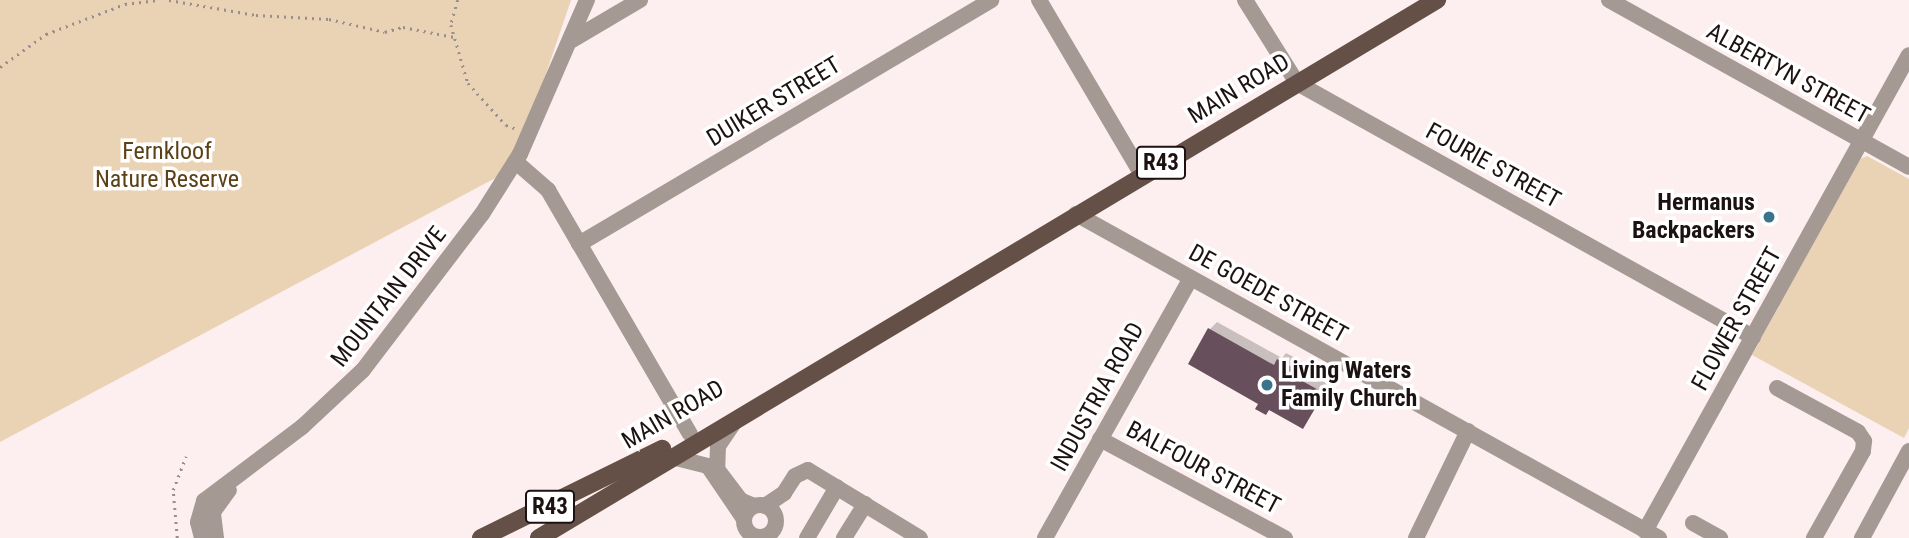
<!DOCTYPE html>
<style>
body{margin:0}
#map{position:relative;width:1909px;height:538px;overflow:hidden;background:#fdefef;font-family:"Roboto Condensed",sans-serif}
div>[style]{position:absolute}
.green>*{inset:0;background:#ead2b5}
.shadow>*{inset:0;background:#0003}
.building>*{inset:0;background:#674f5c}
.path>*{height:2.5px;margin-top:-1.25px;transform-origin:0;background:repeating-linear-gradient(90deg,#9a8d8d 0 2px,transparent 0 7px)}
.minor>*{height:16px;margin:-8px;padding:0 8px;transform-origin:8px;border-radius:8px;background:#a59993}
.minor>.ring{margin:-8px;padding:0;box-sizing:content-box;background:none;border:16px solid #a59993;border-radius:50%}
.major>*{height:18px;margin:-9px;padding:0 9px;transform-origin:9px;border-radius:9px;background:#655047}
.dots>*{width:19px;height:19px;translate:-50% -50%;box-sizing:border-box;border:4px solid #fff;border-radius:50%}
span{translate:-50% -50%;white-space:nowrap;text-align:center;line-height:1.15;-webkit-text-stroke:7px #fff;paint-order:stroke}
.shield-label span{padding:2px 5px;background:#fff;border:2px solid;border-radius:5px;-webkit-text-stroke-width:0}
.shield-label{font-size:23px;color:#1d1212;font-weight:700}
.street-label{font-size:24px;color:#1d1212}
.park-label{font-size:24px;color:#5c4016}
.poi-label{font-size:24px;color:#1d1212;font-weight:700}
.right{translate:-100% -50%;text-align:right}
.left{translate:0 -50%;text-align:left}
</style>
<div id="map">
<div class="green">
<i style="clip-path:polygon(0 0,571px 0,514px 168px,0 442px)"></i>
<i style="clip-path:polygon(1867px 156px,1909px 179px,1909px 428px,1904px 438px,1752px 355px,1860px 159px)"></i>
</div>
<div class="shadow">
<i style="clip-path:polygon(1217px 322px,1282px 358px,1286px 353px,1305px 363px,1301px 369px,1330px 385px,1303px 427px,1260px 403px,1210px 329px)"></i>
</div>
<div class="building">
<i style="clip-path:polygon(1208px 328px,1274px 365px,1277px 359px,1299px 371px,1295px 377px,1324px 393px,1303px 429px,1269px 410px,1266px 415px,1255px 409px,1258px 404px,1188px 364px)"></i>
</div>
<div class="path">
<i style="left:169px;top:0;width:88px;rotate:9.8deg"></i>
<i style="left:256px;top:15px;width:73px;rotate:3.1deg"></i>
<i style="left:329px;top:19px;width:57px;rotate:13.1deg"></i>
<i style="left:385px;top:32px;width:19px;rotate:-16deg"></i>
<i style="left:403px;top:27px;width:52px;rotate:11.1deg"></i>
<i style="left:458px;top:0;width:26px;rotate:106deg"></i>
<i style="left:451px;top:25px;width:60px;rotate:73.7deg"></i>
<i style="left:468px;top:83px;width:57px;rotate:47.9deg"></i>
<i style="left:506px;top:125px;width:12px;rotate:20deg"></i>
<i style="left:0;top:67px;width:57px;rotate:-35.7deg"></i>
<i style="left:46px;top:34px;width:85px;rotate:-20.8deg"></i>
<i style="left:125px;top:4px;width:31px;rotate:-7deg"></i>
<i style="left:177px;top:538px;width:48px;rotate:-94.8deg"></i>
<i style="left:173px;top:490px;width:36px;rotate:-69deg"></i>
</div>
<div class="minor">
<i style="left:1039px;top:0;width:203px;rotate:59.5deg"></i>
<i style="left:1245px;top:0;width:98px;rotate:57.9deg"></i>
<i style="left:1297px;top:83px;width:522px;rotate:29.12deg"></i>
<i style="left:1609px;top:0;width:343px;rotate:29.1deg"></i>
<i style="left:572px;top:40px;width:79px;rotate:-30.5deg"></i>
<i style="left:516px;top:162px;width:43px;rotate:41.2deg"></i>
<i style="left:548px;top:190px;width:282px;rotate:59.8deg"></i>
<i style="left:1076px;top:214px;width:667px;rotate:29.06deg"></i>
<i style="left:579px;top:244px;width:479px;rotate:-30.6deg"></i>
<i style="left:1777px;top:388px;width:92px;rotate:28.5deg"></i>
<i style="left:1858px;top:432px;width:11px;rotate:56deg"></i>
<i style="left:1864px;top:441px;width:10px;rotate:96deg"></i>
<i style="left:1863px;top:451px;width:100px;rotate:119.4deg"></i>
<i style="left:733px;top:424px;width:27px;rotate:124deg"></i>
<i style="left:718px;top:446px;width:23px;rotate:92deg"></i>
<i style="left:717px;top:469px;width:39px;rotate:53deg"></i>
<i style="left:740px;top:500px;width:15px;rotate:23deg"></i>
<i style="left:1100px;top:439px;width:210px;rotate:28.2deg"></i>
<i style="left:672px;top:457px;width:37px;rotate:14deg"></i>
<i style="left:708px;top:466px;width:64px;rotate:55.8deg"></i>
<i class="ring" style="left:744px;top:505px;width:16px;height:16px"></i>
<i style="left:765px;top:506px;width:23px;rotate:-34deg"></i>
<i style="left:784px;top:493px;width:20px;rotate:-57deg"></i>
<i style="left:795px;top:476px;width:14px;rotate:-25deg"></i>
<i style="left:808px;top:470px;width:131px;rotate:31.3deg"></i>
<i style="left:1693px;top:523px;width:31px;rotate:29deg"></i>
<i style="left:1645px;top:531px;width:544px;rotate:-60.99deg"></i>
<i style="left:202px;top:538px;width:16px;rotate:-104deg"></i>
<i style="left:198px;top:522px;width:22px;rotate:-74deg"></i>
<i style="left:204px;top:501px;width:123px;rotate:-37.1deg"></i>
<i style="left:302px;top:427px;width:83px;rotate:-43.1deg"></i>
<i style="left:363px;top:370px;width:196px;rotate:-52.7deg"></i>
<i style="left:482px;top:214px;width:71px;rotate:-57.7deg"></i>
<i style="left:520px;top:154px;width:168px;rotate:-66.5deg"></i>
<i style="left:216px;top:538px;width:26px;rotate:-97deg"></i>
<i style="left:213px;top:512px;width:27px;rotate:-54deg"></i>
<i style="left:807px;top:538px;width:59px;rotate:-59.5deg"></i>
<i style="left:844px;top:538px;width:40px;rotate:-58deg"></i>
<i style="left:1045px;top:538px;width:298px;rotate:-60.7deg"></i>
<i style="left:1416px;top:538px;width:119px;rotate:-64.1deg"></i>
<i style="left:1862px;top:538px;width:99px;rotate:-61.6deg"></i>
</div>
<div class="major">
<i style="left:481px;top:538px;width:202px;rotate:-26.2deg"></i>
<i style="left:539px;top:538px;width:1047px;rotate:-30.93deg"></i>
</div>
<div class="dots">
<i style="left:1769px;top:217px;background:#3a738c"></i>
<i style="left:1267px;top:385px;background:#3a738c"></i>
</div>
<div class="shield-label">
<span style="left:1161px;top:163px">R43</span>
<span style="left:550px;top:507px">R43</span>
</div>
<div class="street-label">
<span style="left:1788px;top:74px;rotate:29deg">ALBERTYN STREET</span>
<span style="left:1239px;top:89px;rotate:-31deg">MAIN ROAD</span>
<span style="left:774px;top:102px;rotate:-31deg">DUIKER STREET</span>
<span style="left:1493px;top:166px;rotate:29deg">FOURIE STREET</span>
<span style="left:1268px;top:294px;rotate:29deg">DE GOEDE STREET</span>
<span style="left:389px;top:297px;rotate:-52deg">MOUNTAIN DRIVE</span>
<span style="left:1737px;top:319px;rotate:-61deg">FLOWER STREET</span>
<span style="left:1098px;top:397px;rotate:-61deg">INDUSTRIA ROAD</span>
<span style="left:673px;top:415px;rotate:-30deg">MAIN ROAD</span>
<span style="left:1203px;top:468px;rotate:28deg">BALFOUR STREET</span>
</div>
<div class="park-label">
<span style="left:167px;top:166px">Fernkloof<br>Nature Reserve</span>
</div>
<div class="poi-label">
<span class="right" style="left:1755px;top:217px">Hermanus<br>Backpackers</span>
<span class="left" style="left:1281px;top:385px">Living Waters<br>Family Church</span>
</div>
</div>
